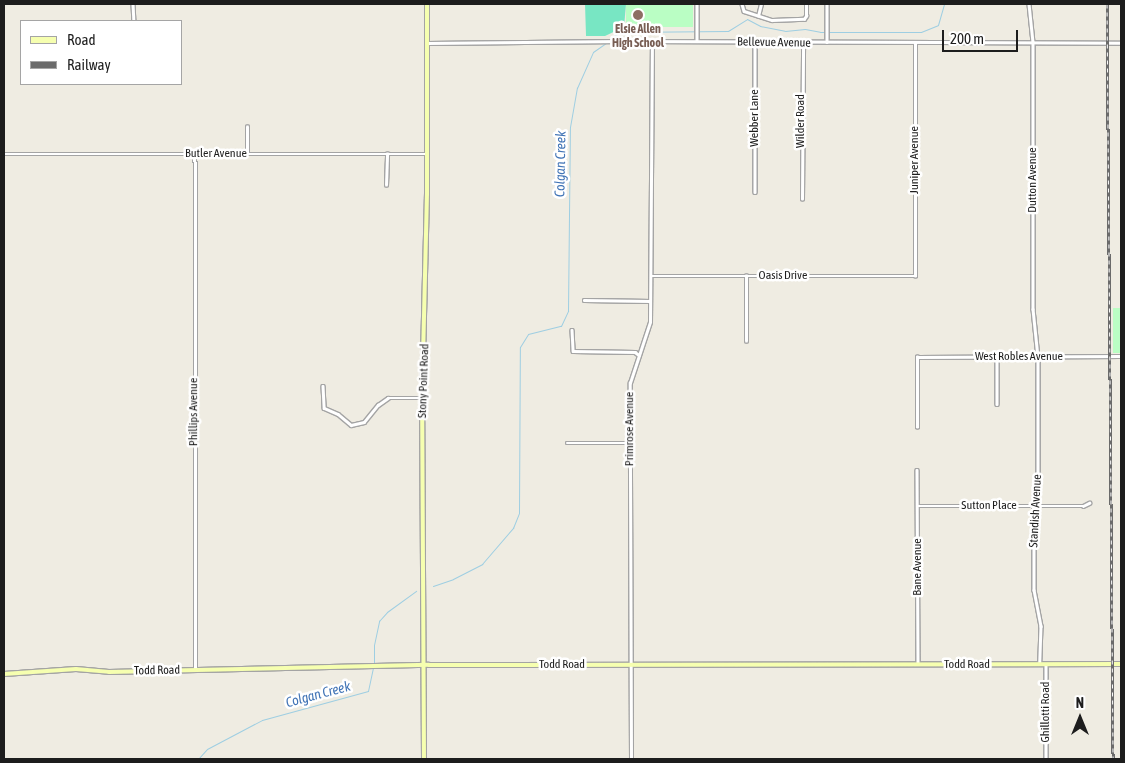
<!DOCTYPE html>
<style>
body{margin:0}
#map{position:relative;width:1125px;height:763px;overflow:hidden;background:#efece2;font-family:"Asap Condensed",sans-serif}
div>[style]{position:absolute}
.park>*{inset:0;background:#bafec4;transform-origin:0 0}
.pitch>*{inset:0;background:#78e6c3}
.stream>*{height:1px;margin:-0.5px;padding:0 0.5px;transform-origin:0.5px;border-radius:0.5px;background:#9ecee2}
.roads{filter:drop-shadow(1px 0 #a4a4a4) drop-shadow(-1px 0 #a4a4a4) drop-shadow(0 1px #a4a4a4) drop-shadow(0 -1px #a4a4a4)}
.minor>*{height:2.5px;margin:-1.25px;padding:0 1.25px;transform-origin:1.25px;border-radius:1.25px;background:#fff}
.tertiary>*{height:3px;margin:-1.5px;padding:0 1.5px;transform-origin:1.5px;border-radius:1.5px;background:#fff}
.secondary>*{height:4px;margin:-2px;padding:0 2px;transform-origin:2px;border-radius:2px;background:#f6ffb0}
.rail>*{height:3px;margin-top:-1.5px;transform-origin:0;background:repeating-linear-gradient(90deg,#fff 0 4px,#6b6b6b 0 8px);box-sizing:border-box;border-block:1px solid #6b6b6b}
.dots>*{width:14px;height:14px;translate:-50% -50%;box-sizing:border-box;border:2px solid #fff;border-radius:50%}
span{translate:-50% -50%;white-space:nowrap;text-align:center;line-height:1.15;-webkit-text-stroke:5px #fff;paint-order:stroke}
.education-label{font-size:12px;color:#785e54;font-weight:700}
.street-label{font-size:12px;color:#1d1d1d}
.water-label{font-size:14px;color:#4174b6;font-style:italic}
.frame{position:absolute;inset:0;border:5px solid #1d1d1d;pointer-events:none}
.legend{position:absolute;left:20px;top:20px;width:162px;height:65px;box-sizing:border-box;background:#fff;border:1px solid #a5a5a5;margin:0;padding:6px 9px;list-style:none;font-size:15px;color:#1d1d1d}
.legend li{display:flex;align-items:center;gap:10px;height:25px}
.legend b{width:25px;border:1px solid #a5a5a5}
.north{position:absolute;left:1055px;top:693px;width:50px;height:50px;-webkit-text-stroke:4px #fff;paint-order:stroke;rotate:0deg;font-size:14px;font-weight:700;line-height:20px;text-align:center;color:#1d1d1d}
.north::after{content:'';display:block;margin:auto;width:18px;height:22px;background:#1d1d1d;clip-path:polygon(50% 0,100% 100%,50% 72%,0 100%)}
.scale{position:absolute;left:942px;top:30px;width:76px;height:22px;box-sizing:border-box;border:2px solid #1d1d1d;border-top:0;padding-left:6px;font-size:15px;line-height:18px;white-space:nowrap;color:#1d1d1d;-webkit-text-stroke:4px #fff;paint-order:stroke}
</style>
<div id="map">
<div class="park">
<i style="left:626px;top:4px;width:67px;height:23px"></i>
<i style="left:1113px;top:308px;width:8px;height:45px"></i>
</div>
<div class="pitch">
<i style="clip-path:polygon(585px 4px,626px 4px,624px 27px,605px 36px,586px 36px)"></i>
</div>
<div class="stream">
<i style="left:609px;top:40px;width:14px;rotate:-36deg"></i>
<i style="left:620px;top:32px;width:108px;rotate:-0.5deg"></i>
<i style="left:728px;top:31px;width:22px;rotate:-32deg"></i>
<i style="left:747px;top:19px;width:15px;rotate:28deg"></i>
<i style="left:760px;top:26px;width:25px;rotate:11deg"></i>
<i style="left:785px;top:31px;width:20px;rotate:-6deg"></i>
<i style="left:805px;top:29px;width:15px;rotate:11deg"></i>
<i style="left:820px;top:32px;width:101px"></i>
<i style="left:921px;top:32px;width:18px;rotate:-22deg"></i>
<i style="left:938px;top:25px;width:22px;rotate:-74deg"></i>
<i style="left:433px;top:586px;width:21px;rotate:-19deg"></i>
<i style="left:453px;top:579px;width:33px;rotate:-27deg"></i>
<i style="left:482px;top:564px;width:48px;rotate:-49.3deg"></i>
<i style="left:513px;top:528px;width:16px;rotate:-68deg"></i>
<i style="left:519px;top:513px;width:166px;rotate:-89.7deg"></i>
<i style="left:520px;top:347px;width:15px;rotate:-58deg"></i>
<i style="left:528px;top:334px;width:34px;rotate:-14deg"></i>
<i style="left:561px;top:326px;width:17px;rotate:-65deg"></i>
<i style="left:568px;top:311px;width:184px;rotate:-89.4deg"></i>
<i style="left:570px;top:127px;width:40px;rotate:-80deg"></i>
<i style="left:577px;top:88px;width:39px;rotate:-66deg"></i>
<i style="left:593px;top:52px;width:16px;rotate:-35deg"></i>
<i style="left:374px;top:664px;width:19px;rotate:-90deg"></i>
<i style="left:374px;top:645px;width:25px;rotate:-78deg"></i>
<i style="left:379px;top:621px;width:12px;rotate:-48deg"></i>
<i style="left:387px;top:612px;width:36px;rotate:-36deg"></i>
<i style="left:198px;top:759px;width:13px;rotate:-48deg"></i>
<i style="left:207px;top:749px;width:62px;rotate:-27.8deg"></i>
<i style="left:262px;top:720px;width:110px;rotate:-15.3deg"></i>
<i style="left:368px;top:691px;width:24px;rotate:-78deg"></i>
</div>
<div class="roads">
<div class="minor">
<i style="left:133px;top:4px;width:17px;rotate:87deg"></i>
<i style="left:697px;top:4px;width:37px;rotate:90deg"></i>
<i style="left:742px;top:4px;width:7px;rotate:74deg"></i>
<i style="left:744px;top:11px;width:29px;rotate:18deg"></i>
<i style="left:772px;top:20px;width:32px;rotate:-2deg"></i>
<i style="left:804px;top:19px;width:4px;rotate:-56deg"></i>
<i style="left:806px;top:16px;width:12px;rotate:-90deg"></i>
<i style="left:827px;top:4px;width:38px;rotate:90deg"></i>
<i style="left:1029px;top:4px;width:38px;rotate:84deg"></i>
<i style="left:1033px;top:42px;width:267px;rotate:90deg"></i>
<i style="left:1033px;top:309px;width:48px;rotate:84.1deg"></i>
<i style="left:1038px;top:357px;width:124px;rotate:90deg"></i>
<i style="left:1038px;top:481px;width:16px;rotate:104deg"></i>
<i style="left:1034px;top:497px;width:93px;rotate:90deg"></i>
<i style="left:1034px;top:590px;width:37px;rotate:79deg"></i>
<i style="left:1041px;top:626px;width:38px;rotate:92deg"></i>
<i style="left:758px;top:16px;width:12px;rotate:-76deg"></i>
<i style="left:755px;top:43px;width:149px;rotate:90deg"></i>
<i style="left:247px;top:153px;width:26px;rotate:-90deg"></i>
<i style="left:4px;top:154px;width:423px"></i>
<i style="left:195px;top:154px;width:516px;rotate:89.89deg"></i>
<i style="left:386px;top:185px;width:31px;rotate:-88deg"></i>
<i style="left:802px;top:199px;width:156px;rotate:-89.6deg"></i>
<i style="left:651px;top:276px;width:264px"></i>
<i style="left:915px;top:276px;width:233px;rotate:-90deg"></i>
<i style="left:584px;top:300px;width:66px;rotate:0.9deg"></i>
<i style="left:572px;top:330px;width:21px;rotate:87deg"></i>
<i style="left:573px;top:351px;width:62px;rotate:0.9deg"></i>
<i style="left:635px;top:352px;width:5px;rotate:37deg"></i>
<i style="left:746px;top:341px;width:65px;rotate:-90deg"></i>
<i style="left:997px;top:357px;width:47px;rotate:90deg"></i>
<i style="left:323px;top:386px;width:22px;rotate:87deg"></i>
<i style="left:324px;top:408px;width:15px;rotate:23deg"></i>
<i style="left:338px;top:414px;width:17px;rotate:40deg"></i>
<i style="left:351px;top:425px;width:13px;rotate:-13deg"></i>
<i style="left:364px;top:422px;width:22px;rotate:-51deg"></i>
<i style="left:378px;top:405px;width:12px;rotate:-35deg"></i>
<i style="left:388px;top:398px;width:34px"></i>
<i style="left:917px;top:427px;width:70px;rotate:-90deg"></i>
<i style="left:917px;top:357px;width:204px;rotate:-0.3deg"></i>
<i style="left:567px;top:443px;width:63px"></i>
<i style="left:917px;top:470px;width:194px;rotate:89.7deg"></i>
<i style="left:918px;top:506px;width:165px"></i>
<i style="left:1083px;top:506px;width:7px;rotate:-27deg"></i>
<i style="left:1046px;top:665px;width:94px;rotate:90deg"></i>
<i style="left:631px;top:759px;width:376px;rotate:-90.2deg"></i>
<i style="left:630px;top:383px;width:64px;rotate:-71.8deg"></i>
<i style="left:650px;top:322px;width:281px;rotate:-89.6deg"></i>
</div>
<div class="tertiary">
<i style="left:427px;top:43px;width:196px;rotate:-0.6deg"></i>
<i style="left:623px;top:41px;width:498px;rotate:0.2deg"></i>
</div>
<div class="secondary">
<i style="left:4px;top:674px;width:72px;rotate:-4deg"></i>
<i style="left:76px;top:669px;width:33px;rotate:5deg"></i>
<i style="left:109px;top:672px;width:320px;rotate:-1.3deg"></i>
<i style="left:429px;top:665px;width:692px;rotate:-0.08deg"></i>
<i style="left:424px;top:759px;width:361px;rotate:-90.3deg"></i>
<i style="left:422px;top:398px;width:204px;rotate:-88.6deg"></i>
<i style="left:427px;top:194px;width:190px;rotate:-90deg"></i>
</div>
</div>
<div class="rail">
<i style="left:1107px;top:4px;width:755px;rotate:89.54deg"></i>
</div>
<div class="dots">
<i style="left:638px;top:15px;background:#8d6e63"></i>
</div>
<div class="education-label">
<span style="left:638px;top:37px">Elsie Allen<br>High School</span>
</div>
<div class="street-label">
<span style="left:774px;top:43px;rotate:1deg">Bellevue Avenue</span>
<span style="left:755px;top:118px;rotate:-90deg">Webber Lane</span>
<span style="left:801px;top:121px;rotate:-90deg">Wilder Road</span>
<span style="left:216px;top:154px">Butler Avenue</span>
<span style="left:915px;top:160px;rotate:-90deg">Juniper Avenue</span>
<span style="left:1033px;top:180px;rotate:-90deg">Dutton Avenue</span>
<span style="left:783px;top:276px">Oasis Drive</span>
<span style="left:1019px;top:357px">West Robles Avenue</span>
<span style="left:424px;top:381px;rotate:-88deg">Stony Point Road</span>
<span style="left:194px;top:412px;rotate:-90deg">Phillips Avenue</span>
<span style="left:630px;top:429px;rotate:-90deg">Primrose Avenue</span>
<span style="left:989px;top:506px">Sutton Place</span>
<span style="left:1036px;top:511px;rotate:-87deg">Standish Avenue</span>
<span style="left:918px;top:567px;rotate:-90deg">Bane Avenue</span>
<span style="left:562px;top:665px">Todd Road</span>
<span style="left:967px;top:665px">Todd Road</span>
<span style="left:157px;top:671px;rotate:-1deg">Todd Road</span>
<span style="left:1046px;top:712px;rotate:-90deg">Ghillotti Road</span>
</div>
<div class="water-label">
<span style="left:560px;top:164px;rotate:-89deg">Colgan Creek</span>
<span style="left:318px;top:694px;rotate:-15deg">Colgan Creek</span>
</div>
<div class="frame"></div>
<ul class="legend">
<li><b style="height:6px;background:#f6ffb0"></b>Road</li>
<li><b style="height:6px;background:#6b6b6b"></b>Railway</li>
</ul>
<div class="north">N</div>
<div class="scale">200 m</div>
</div>
